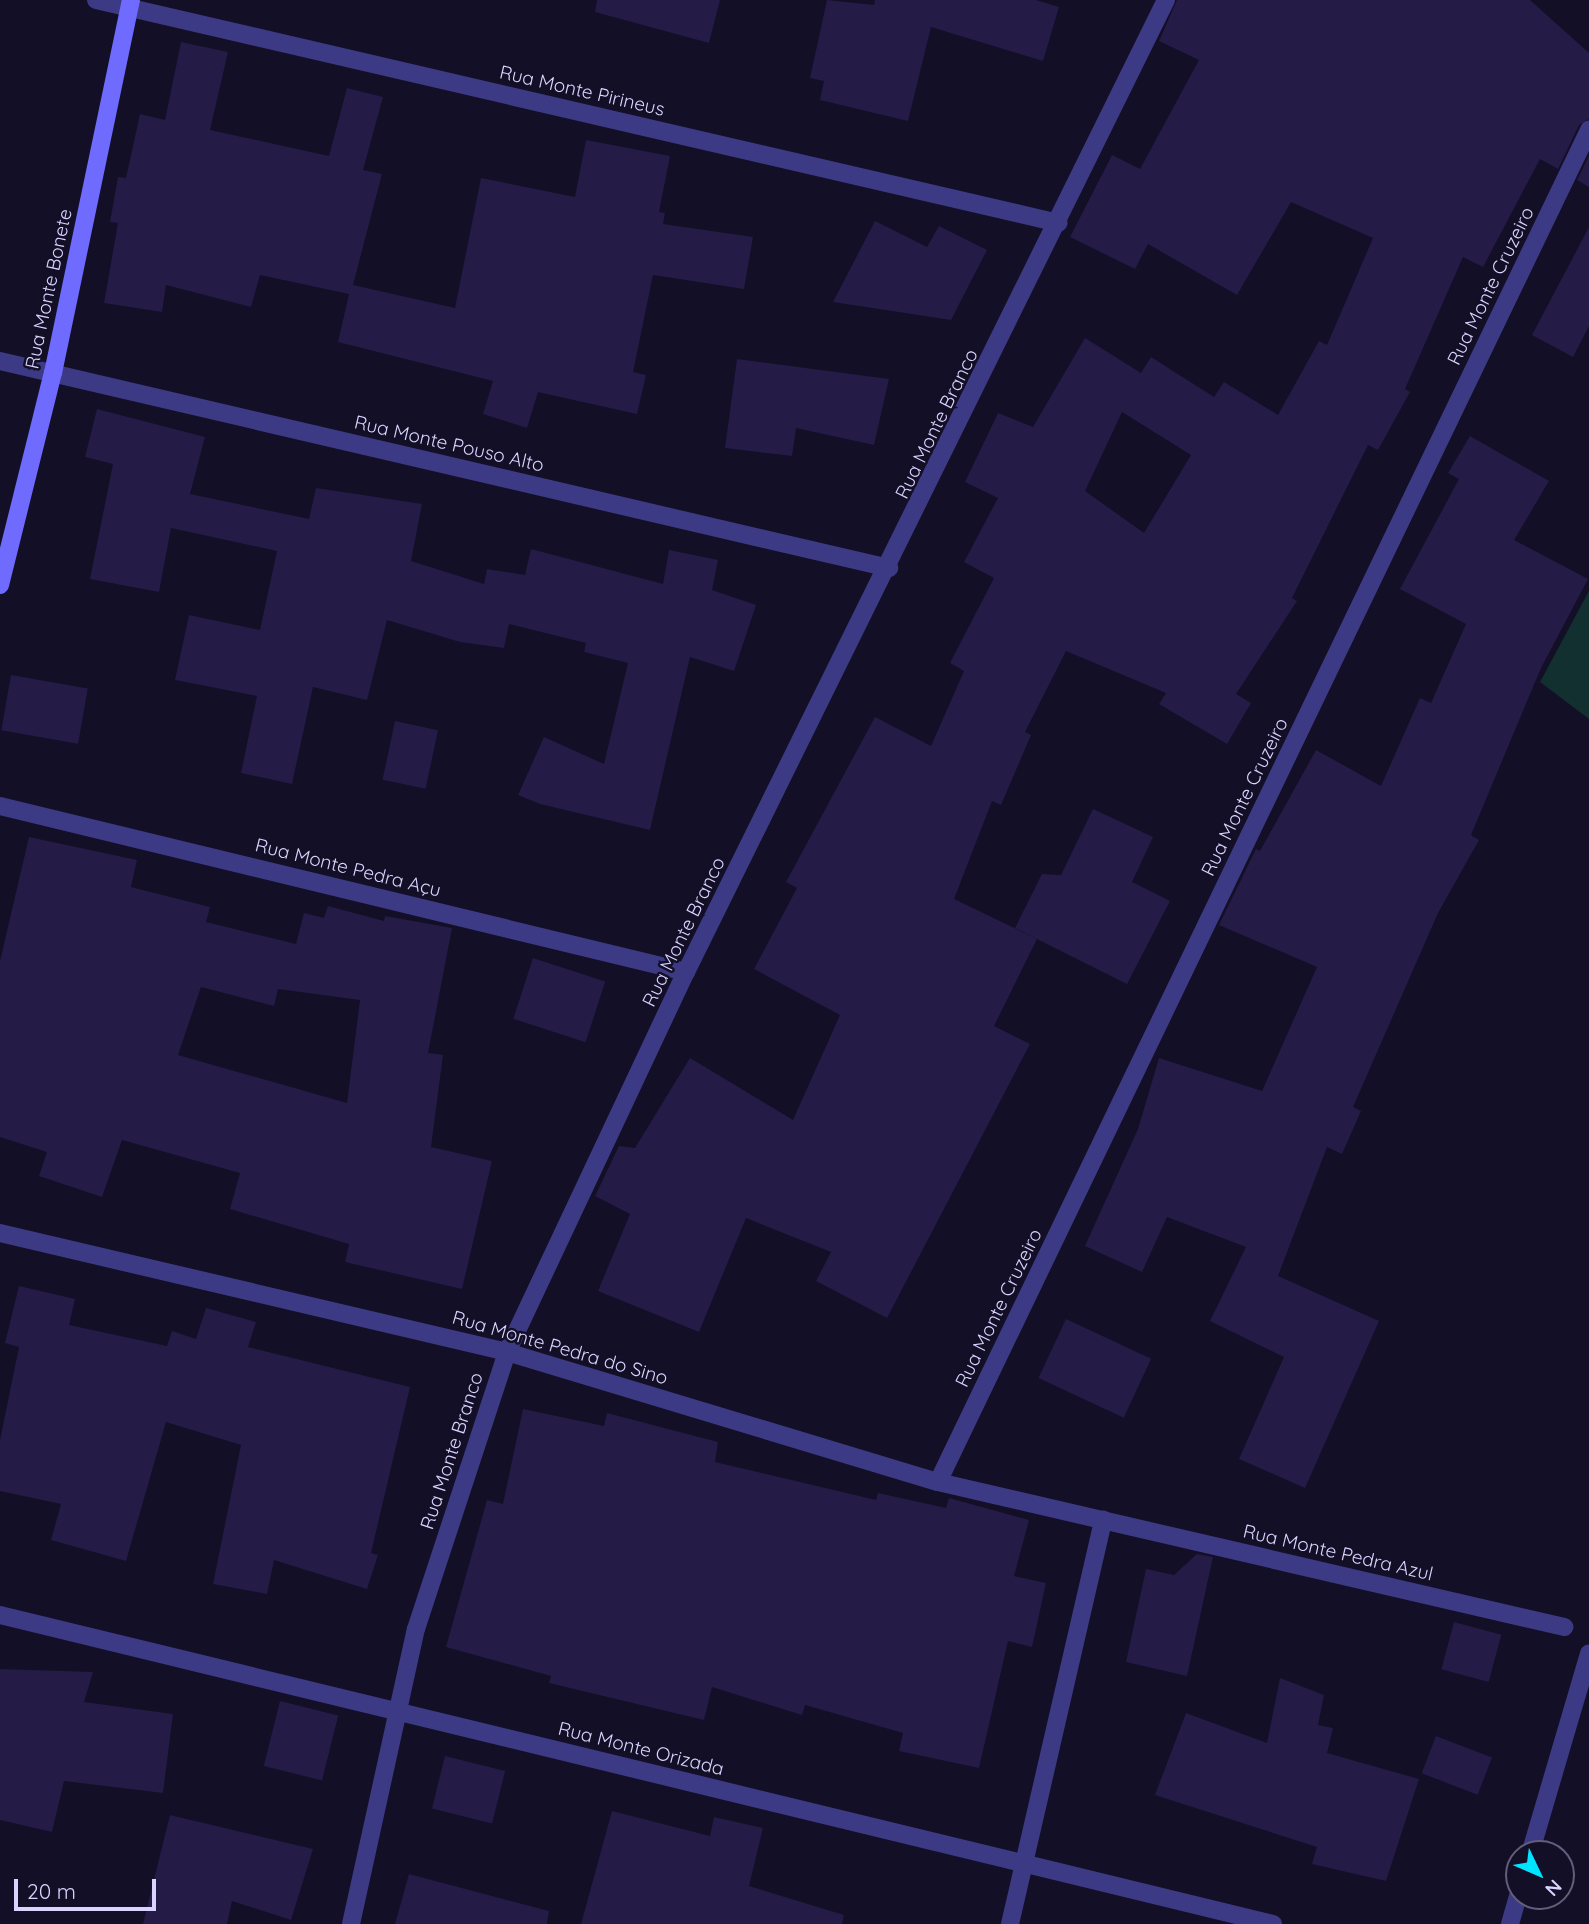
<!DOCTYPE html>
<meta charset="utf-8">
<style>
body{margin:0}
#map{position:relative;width:1589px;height:1924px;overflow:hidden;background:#130f26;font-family:Quicksand,sans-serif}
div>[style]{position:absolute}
.green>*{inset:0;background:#12302f}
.building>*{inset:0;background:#241b47;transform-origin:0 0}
.service>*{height:18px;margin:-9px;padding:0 9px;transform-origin:9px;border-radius:9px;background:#3d3a85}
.minor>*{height:18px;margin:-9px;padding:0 9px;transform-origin:9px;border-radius:9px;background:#3d3a85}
.tertiary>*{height:18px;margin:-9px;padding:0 9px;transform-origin:9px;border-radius:9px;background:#3d3a85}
.secondary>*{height:18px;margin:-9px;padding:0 9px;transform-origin:9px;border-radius:9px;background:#6f6bff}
span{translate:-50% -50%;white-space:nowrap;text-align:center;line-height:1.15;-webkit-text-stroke:5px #130f26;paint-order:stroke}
.street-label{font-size:19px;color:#d9d4ff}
.north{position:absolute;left:1505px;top:1840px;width:70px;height:70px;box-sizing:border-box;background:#130f26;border:2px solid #625e7d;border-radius:50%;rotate:134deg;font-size:19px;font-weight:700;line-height:28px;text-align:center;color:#d9d4ff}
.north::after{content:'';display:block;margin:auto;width:24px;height:32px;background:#00e5ff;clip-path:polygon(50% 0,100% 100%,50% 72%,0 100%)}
.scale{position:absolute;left:14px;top:1879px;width:142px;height:32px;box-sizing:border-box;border:4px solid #d9d4ff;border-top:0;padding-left:9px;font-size:21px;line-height:24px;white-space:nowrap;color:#d9d4ff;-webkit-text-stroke:5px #130f26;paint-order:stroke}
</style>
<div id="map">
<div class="green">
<i style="clip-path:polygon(1589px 591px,1589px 719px,1540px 682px)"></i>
</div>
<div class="building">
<i style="clip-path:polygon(597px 0,720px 0,709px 43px,595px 12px)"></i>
<i style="clip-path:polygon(827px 0,874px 5px,875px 0,1036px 0,1059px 7px,1043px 61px,931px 27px,908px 121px,820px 100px,824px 81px,810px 78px)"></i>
<i style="clip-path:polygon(evenodd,1177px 0,1530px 0,1589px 53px,1589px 119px,1579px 125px,1558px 169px,1540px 159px,1483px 267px,1463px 257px,1405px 389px,1410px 392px,1378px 450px,1368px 445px,1292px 598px,1297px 601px,1236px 694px,1251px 703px,1227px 744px,1159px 704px,1166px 693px,1066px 651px,1025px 732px,1031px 735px,1001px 805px,992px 801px,954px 899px,1037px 939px,994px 1026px,1030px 1044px,887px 1318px,816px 1281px,831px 1252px,746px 1218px,699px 1332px,598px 1291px,630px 1214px,595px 1196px,619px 1146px,635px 1148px,690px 1058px,793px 1120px,840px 1015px,754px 969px,797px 888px,786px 882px,875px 717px,931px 746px,964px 671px,950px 663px,994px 578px,964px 562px,998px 498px,965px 482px,998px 413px,1033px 427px,1085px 338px,1141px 373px,1151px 357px,1214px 397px,1224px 382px,1278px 415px,1319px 341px,1327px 345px,1373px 238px,1291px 202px,1237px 295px,1148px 244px,1135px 269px,1070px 237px,1112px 155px,1140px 169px,1199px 60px,1159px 41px,1177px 0,1122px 412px,1191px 455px,1144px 533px,1085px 491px,1122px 412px)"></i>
<i style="clip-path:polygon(181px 42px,228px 52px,210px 130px,329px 156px,347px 88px,383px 97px,363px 170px,382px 174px,353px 285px,455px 308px,481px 178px,575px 197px,586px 140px,670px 156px,659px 212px,665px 213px,663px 224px,753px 237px,744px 289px,653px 275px,633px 372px,646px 375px,637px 414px,538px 392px,527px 428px,483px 414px,493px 381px,338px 342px,349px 294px,260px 275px,251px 307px,166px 285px,162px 312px,104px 303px,118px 223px,110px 222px,118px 177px,126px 178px,140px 114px,165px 120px)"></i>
<i style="clip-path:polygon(1589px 156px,1589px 187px,1577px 180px)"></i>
<i style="clip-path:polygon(875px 221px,927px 247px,939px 226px,987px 250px,951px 320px,833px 302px)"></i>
<i style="clip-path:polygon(1589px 227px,1589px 326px,1573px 357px,1532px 335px)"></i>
<i style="clip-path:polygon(737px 359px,889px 379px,874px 445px,796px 428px,792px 456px,725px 448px)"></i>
<i style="clip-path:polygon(97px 409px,205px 437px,190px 494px,309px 519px,316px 488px,422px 504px,411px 561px,484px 584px,487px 569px,525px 575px,531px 549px,663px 584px,669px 550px,718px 560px,712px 590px,756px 605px,734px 671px,690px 657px,650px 830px,540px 804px,518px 795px,544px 737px,604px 764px,628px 663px,584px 652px,586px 643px,509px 624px,504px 648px,460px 642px,387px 620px,367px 700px,313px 687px,292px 784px,241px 773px,257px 696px,175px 680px,189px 615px,260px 630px,277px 551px,171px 528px,159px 592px,90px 579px,113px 464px,85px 457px)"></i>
<i style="clip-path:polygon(1470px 436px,1549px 481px,1514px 540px,1588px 579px,1541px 668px,1471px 835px,1479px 840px,1438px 913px,1353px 1107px,1361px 1111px,1342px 1154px,1327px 1147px,1278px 1276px,1379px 1321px,1305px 1488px,1239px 1459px,1284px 1357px,1210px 1321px,1246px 1247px,1167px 1217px,1142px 1272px,1085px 1246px,1138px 1129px,1159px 1058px,1262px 1091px,1317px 967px,1219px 925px,1256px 849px,1260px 851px,1316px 750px,1381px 786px,1420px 698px,1431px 703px,1466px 624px,1400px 589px,1459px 479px,1448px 473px)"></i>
<i style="left:11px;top:675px;width:78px;height:56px;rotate:10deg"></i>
<i style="left:395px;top:721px;width:44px;height:60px;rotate:12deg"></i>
<i style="clip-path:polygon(1093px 809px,1153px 837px,1132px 882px,1170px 901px,1127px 984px,1015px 928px,1042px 874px,1061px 875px)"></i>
<i style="clip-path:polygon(evenodd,29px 837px,137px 860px,131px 887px,210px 907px,206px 922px,296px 944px,304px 913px,324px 918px,328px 906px,384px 921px,385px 916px,452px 928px,428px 1053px,443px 1055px,431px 1147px,492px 1161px,462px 1289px,345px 1262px,349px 1244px,230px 1209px,240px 1173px,122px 1140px,102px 1197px,39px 1176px,47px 1152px,0 1137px,0 961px,29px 837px,201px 987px,274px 1006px,278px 989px,360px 1000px,347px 1103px,178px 1055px,201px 987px)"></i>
<i style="left:533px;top:958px;width:76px;height:64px;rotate:18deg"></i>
<i style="clip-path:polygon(19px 1286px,75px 1299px,69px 1325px,167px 1346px,172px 1331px,196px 1339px,206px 1308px,256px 1322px,248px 1347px,410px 1387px,371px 1553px,378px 1555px,367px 1589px,274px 1560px,267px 1594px,213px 1584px,241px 1445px,166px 1422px,126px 1561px,51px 1540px,61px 1504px,0 1491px,0 1440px,19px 1347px,5px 1343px)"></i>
<i style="left:1066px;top:1319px;width:94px;height:65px;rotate:25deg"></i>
<i style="clip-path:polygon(523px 1409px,604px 1426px,607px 1413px,718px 1442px,715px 1462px,876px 1500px,878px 1493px,946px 1508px,949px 1498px,1029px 1520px,1014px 1576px,1046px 1583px,1032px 1647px,1008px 1641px,979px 1768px,899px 1751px,903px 1733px,805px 1705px,802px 1715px,712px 1687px,704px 1720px,549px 1683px,551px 1676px,446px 1647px,487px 1500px,503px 1504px)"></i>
<i style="clip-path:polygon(1197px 1554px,1213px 1557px,1187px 1676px,1126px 1662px,1146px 1569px,1174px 1575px)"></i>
<i style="left:1454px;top:1622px;width:49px;height:49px;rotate:15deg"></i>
<i style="clip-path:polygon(0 1669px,93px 1672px,84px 1702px,173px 1714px,163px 1793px,64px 1781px,52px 1832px,0 1820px)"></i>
<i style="clip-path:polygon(1280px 1678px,1324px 1695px,1318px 1725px,1333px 1728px,1327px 1753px,1419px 1779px,1386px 1881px,1312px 1864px,1317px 1847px,1155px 1795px,1186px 1713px,1267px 1743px)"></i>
<i style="left:280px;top:1701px;width:60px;height:67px;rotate:14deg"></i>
<i style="left:1436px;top:1736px;width:60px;height:40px;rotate:21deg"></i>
<i style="left:445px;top:1756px;width:62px;height:54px;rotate:14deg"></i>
<i style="clip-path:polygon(612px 1811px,710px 1836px,714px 1817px,763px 1828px,749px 1886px,844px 1915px,842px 1924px,581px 1924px)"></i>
<i style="clip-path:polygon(170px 1815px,313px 1849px,291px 1920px,232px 1901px,227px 1924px,143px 1924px)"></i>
<i style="clip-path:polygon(409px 1874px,549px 1911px,547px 1924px,395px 1924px)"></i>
</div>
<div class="service">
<i style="left:1530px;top:1854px;width:209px;rotate:-73.6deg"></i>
<i style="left:1510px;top:1924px;width:33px;rotate:-74deg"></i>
</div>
<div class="minor">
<i style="left:96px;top:0;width:988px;rotate:13.04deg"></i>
<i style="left:0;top:361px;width:913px;rotate:13.11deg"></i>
<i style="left:0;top:806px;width:706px;rotate:13.6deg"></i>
<i style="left:0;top:1233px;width:521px;rotate:13.21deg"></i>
<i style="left:507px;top:1352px;width:450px;rotate:16.8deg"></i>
<i style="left:938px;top:1482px;width:643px;rotate:13.04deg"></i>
<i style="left:938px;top:1482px;width:1501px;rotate:-64.29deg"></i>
<i style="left:0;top:1615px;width:1310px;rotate:13.64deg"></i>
<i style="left:1010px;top:1924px;width:415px;rotate:-77deg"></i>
</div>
<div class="tertiary">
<i style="left:351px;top:1924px;width:302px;rotate:-77.6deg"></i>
<i style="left:416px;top:1629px;width:292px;rotate:-71.8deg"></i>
<i style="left:507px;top:1352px;width:420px;rotate:-64.8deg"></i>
<i style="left:686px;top:972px;width:1084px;rotate:-63.72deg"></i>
</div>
<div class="secondary">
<i style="left:0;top:585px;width:219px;rotate:-76deg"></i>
<i style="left:53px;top:373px;width:381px;rotate:-78.2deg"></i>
</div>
<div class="street-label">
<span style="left:582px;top:91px;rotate:13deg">Rua Monte Pirineus</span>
<span style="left:1491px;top:286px;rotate:-64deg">Rua Monte Cruzeiro</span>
<span style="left:49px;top:289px;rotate:-78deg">Rua Monte Bonete</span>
<span style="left:937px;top:424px;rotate:-64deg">Rua Monte Branco</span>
<span style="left:449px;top:444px;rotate:13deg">Rua Monte Pouso Alto</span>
<span style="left:1245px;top:797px;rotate:-64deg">Rua Monte Cruzeiro</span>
<span style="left:348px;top:868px;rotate:14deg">Rua Monte Pedra Açu</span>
<span style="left:684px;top:932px;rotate:-64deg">Rua Monte Branco</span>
<span style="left:999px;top:1308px;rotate:-64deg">Rua Monte Cruzeiro</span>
<span style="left:560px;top:1348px;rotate:16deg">Rua Monte Pedra do Sino</span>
<span style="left:452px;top:1451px;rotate:-72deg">Rua Monte Branco</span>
<span style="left:1338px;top:1553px;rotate:13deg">Rua Monte Pedra Azul</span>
<span style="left:641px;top:1749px;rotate:14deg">Rua Monte Orizada</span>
</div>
<div class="north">N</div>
<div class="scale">20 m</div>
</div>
